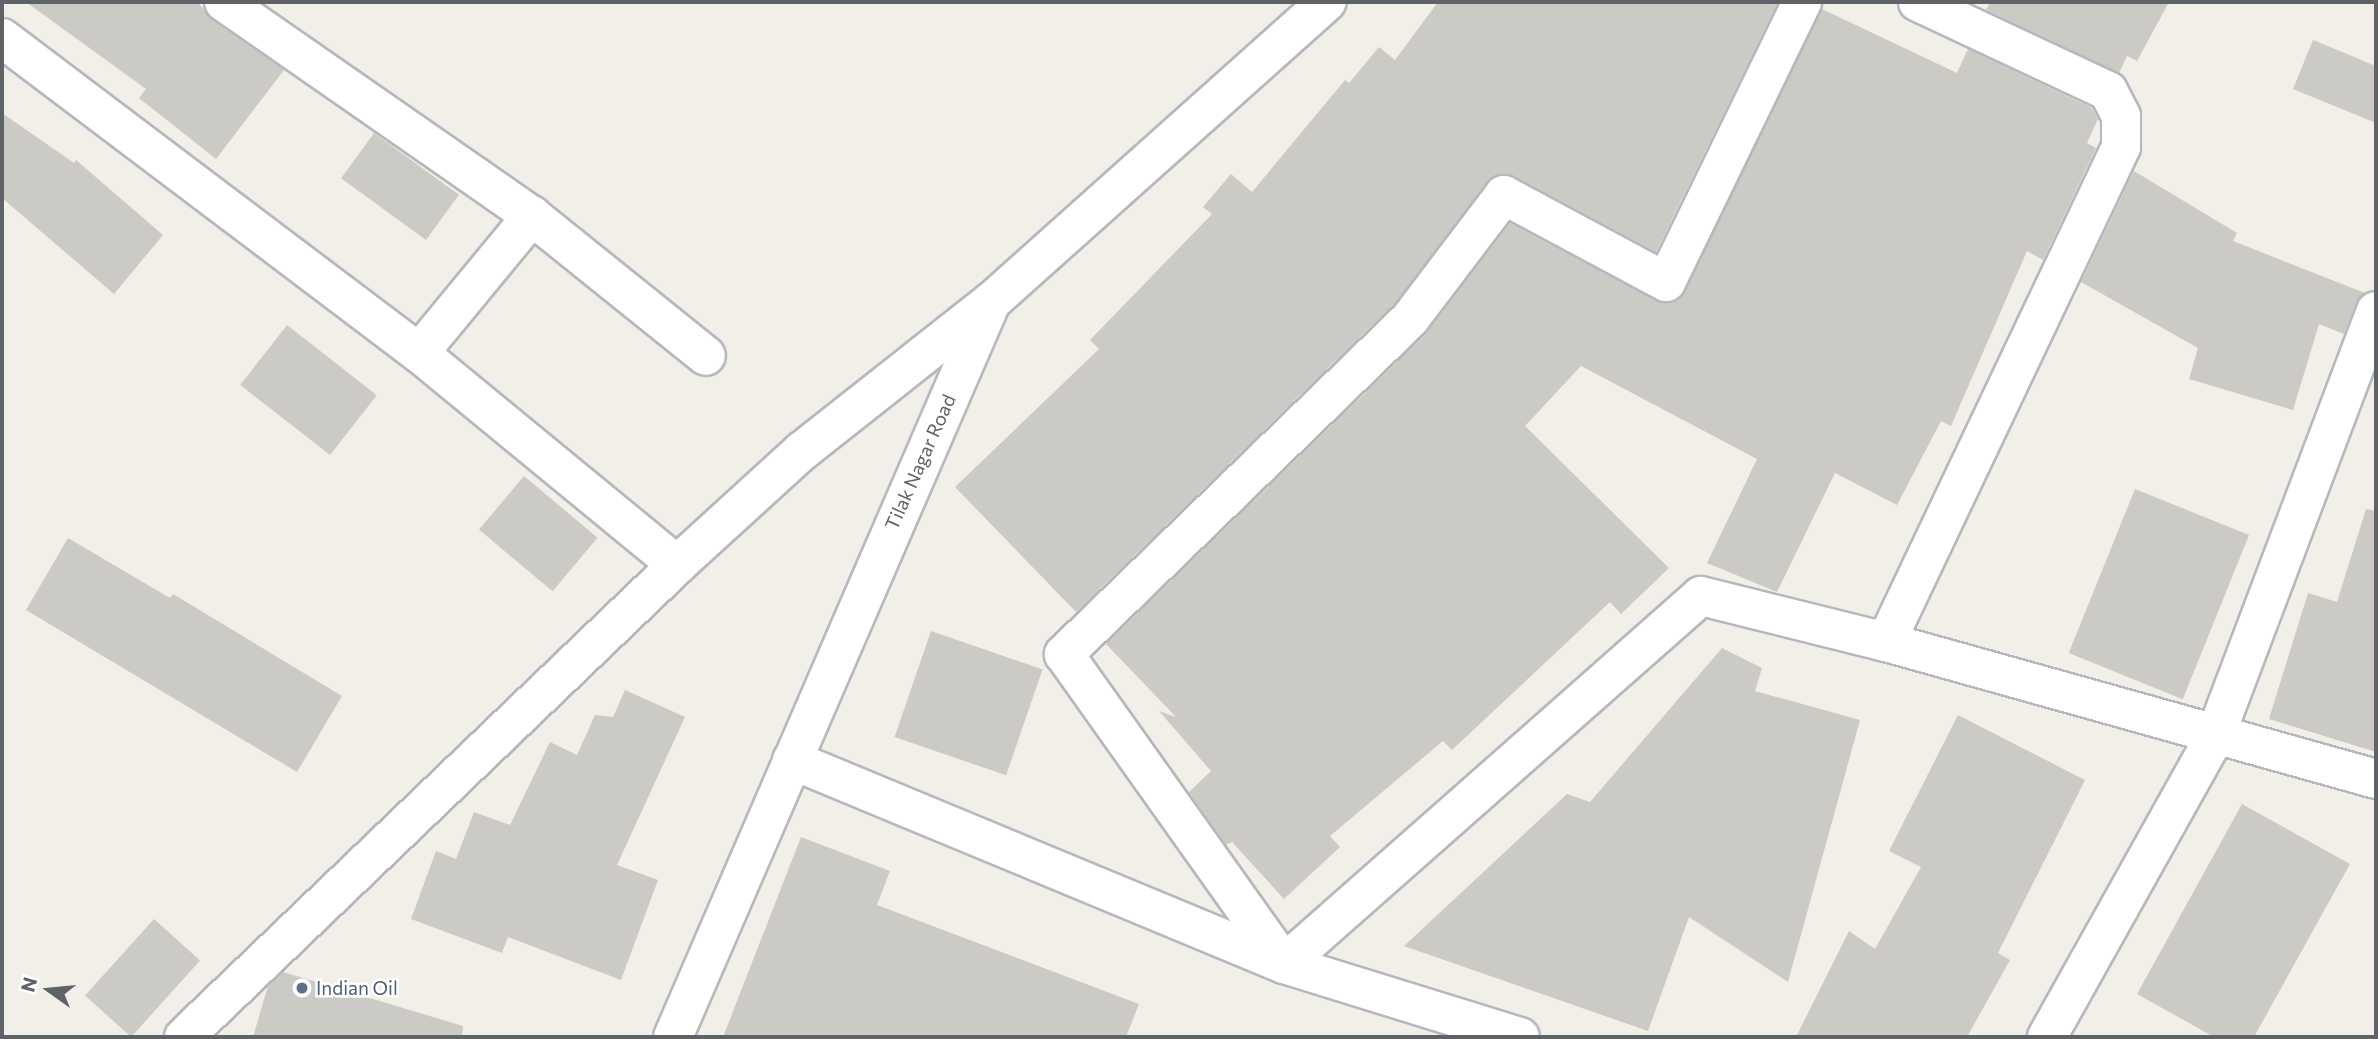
<!DOCTYPE html>
<style>
body{margin:0}
#map{position:relative;width:2378px;height:1039px;overflow:hidden;background:#f1efe8;font-family:Commissioner,sans-serif}
div>[style]{position:absolute}
.building>*{inset:0;background:#cccac5;transform-origin:0 0}
.roads{filter:drop-shadow(2px 0 #b5b8bc) drop-shadow(-2px 0 #b5b8bc) drop-shadow(0 2px #b5b8bc) drop-shadow(0 -2px #b5b8bc)}
.minor>*{height:38px;margin:-19px;padding:0 19px;transform-origin:19px;border-radius:19px;background:#fff}
.tertiary>*{height:38px;margin:-19px;padding:0 19px;transform-origin:19px;border-radius:19px;background:#fff}
.dots>*{width:19px;height:19px;translate:-50% -50%;box-sizing:border-box;border:4px solid #fff;border-radius:50%}
span{translate:-50% -50%;white-space:nowrap;text-align:center;line-height:1.15;-webkit-text-stroke:5px #fff;paint-order:stroke}
.street-label{font-size:19px;color:#5f6368}
.service-label{font-size:19px;color:#4e5e75}
.left{translate:0 -50%;text-align:left}
.frame{position:absolute;inset:0;border:4px solid #5f6368;pointer-events:none}
.north{position:absolute;left:14px;top:955px;width:70px;height:70px;-webkit-text-stroke:5px #fff;paint-order:stroke;rotate:285deg;font-size:19px;font-weight:700;line-height:28px;text-align:center;color:#5f6368}
.north::after{content:'';display:block;margin:auto;width:24px;height:32px;background:#5f6368;clip-path:polygon(50% 0,100% 100%,50% 72%,0 100%)}
</style>
<div id="map">
<div class="building">
<i style="clip-path:polygon(26px 2px,198px 2px,212px 20px,284px 70px,216px 159px,139px 98px,146px 89px)"></i>
<i style="clip-path:polygon(1438px 2px,1778px 2px,1656px 252px,1514px 176px,1494px 176px,1394px 304px,1076px 612px,955px 487px,1099px 349px,1090px 340px,1212px 214px,1203px 207px,1231px 174px,1252px 192px,1345px 80px,1349px 83px,1379px 47px,1395px 60px)"></i>
<i style="clip-path:polygon(1990px 2px,2169px 2px,2137px 61px,2127px 56px,2119px 73px,1986px 10px)"></i>
<i style="clip-path:polygon(1822px 9px,1957px 73px,1968px 49px,2092px 108px,2098px 119px,2087px 143px,2096px 148px,2043px 260px,2027px 251px,1951px 426px,1941px 421px,1897px 505px,1835px 473px,1777px 592px,1707px 563px,1757px 459px,1581px 366px,1525px 426px,1669px 568px,1621px 614px,1610px 602px,1452px 750px,1443px 741px,1330px 836px,1340px 847px,1284px 899px,1232px 842px,1226px 845px,1189px 792px,1211px 771px,1159px 711px,1176px 717px,1106px 644px,1425px 335px,1510px 223px,1656px 301px,1679px 300px)"></i>
<i style="clip-path:polygon(2313px 40px,2376px 66px,2376px 123px,2293px 89px)"></i>
<i style="clip-path:polygon(2px 113px,74px 163px,76px 160px,163px 235px,114px 294px,2px 198px)"></i>
<i style="left:374px;top:133px;width:105px;height:56px;rotate:36deg"></i>
<i style="clip-path:polygon(2134px 171px,2237px 233px,2233px 241px,2365px 293px,2356px 303px,2344px 334px,2319px 324px,2293px 410px,2189px 379px,2198px 348px,2081px 282px)"></i>
<i style="left:287px;top:325px;width:114px;height:76px;rotate:38deg"></i>
<i style="left:524px;top:476px;width:96px;height:70px;rotate:40deg"></i>
<i style="left:2135px;top:489px;width:123px;height:177px;rotate:22deg"></i>
<i style="clip-path:polygon(2366px 509px,2376px 511px,2376px 752px,2269px 719px,2308px 593px,2337px 602px)"></i>
<i style="clip-path:polygon(68px 538px,170px 598px,173px 594px,342px 696px,297px 772px,26px 610px)"></i>
<i style="left:931px;top:631px;width:118px;height:112px;rotate:19deg"></i>
<i style="clip-path:polygon(1722px 648px,1762px 668px,1755px 691px,1860px 720px,1788px 982px,1689px 917px,1648px 1031px,1404px 946px,1567px 794px,1590px 802px)"></i>
<i style="clip-path:polygon(625px 690px,685px 717px,617px 865px,658px 880px,621px 980px,508px 937px,502px 953px,411px 919px,436px 851px,456px 859px,474px 812px,510px 825px,550px 742px,577px 755px,595px 715px,613px 717px)"></i>
<i style="clip-path:polygon(1958px 715px,2085px 780px,1998px 953px,2010px 960px,1967px 1037px,1796px 1037px,1849px 931px,1875px 949px,1921px 867px,1889px 851px)"></i>
<i style="clip-path:polygon(2242px 804px,2350px 864px,2254px 1037px,2214px 1037px,2137px 994px)"></i>
<i style="clip-path:polygon(801px 837px,890px 871px,877px 905px,1139px 1004px,1126px 1037px,723px 1037px)"></i>
<i style="left:154px;top:919px;width:62px;height:103px;rotate:42deg"></i>
<i style="clip-path:polygon(283px 972px,463px 1026px,462px 1037px,253px 1037px,268px 986px)"></i>
</div>
<div class="roads">
<div class="minor">
<i style="left:224px;top:2px;width:375px;rotate:34.8deg"></i>
<i style="left:532px;top:216px;width:223px;rotate:38.8deg"></i>
<i style="left:1802px;top:2px;width:311px;rotate:115.9deg"></i>
<i style="left:1666px;top:282px;width:184px;rotate:-151.8deg"></i>
<i style="left:1504px;top:195px;width:156px;rotate:127.2deg"></i>
<i style="left:1410px;top:319px;width:482px;rotate:135.9deg"></i>
<i style="left:1064px;top:654px;width:380px;rotate:54.6deg"></i>
<i style="left:1284px;top:964px;width:556px;rotate:-41.43deg"></i>
<i style="left:1701px;top:596px;width:191px;rotate:14deg"></i>
<i style="left:1886px;top:642px;width:509px;rotate:15.62deg"></i>
<i style="left:2px;top:38px;width:523px;rotate:37.07deg"></i>
<i style="left:419px;top:353px;width:334px;rotate:39.4deg"></i>
<i style="left:419px;top:353px;width:178px;rotate:-50.5deg"></i>
<i style="left:1886px;top:642px;width:548px;rotate:-64.6deg"></i>
<i style="left:2121px;top:147px;width:31px;rotate:-90deg"></i>
<i style="left:2121px;top:116px;width:28px;rotate:-117deg"></i>
<i style="left:2108px;top:91px;width:210px;rotate:-154.9deg"></i>
<i style="left:792px;top:760px;width:533px;rotate:22.52deg"></i>
<i style="left:1284px;top:964px;width:247px;rotate:17.2deg"></i>
<i style="left:184px;top:1037px;width:683px;rotate:-43.75deg"></i>
<i style="left:677px;top:565px;width:169px;rotate:-42.4deg"></i>
<i style="left:802px;top:451px;width:241px;rotate:-38.3deg"></i>
<i style="left:2047px;top:1037px;width:347px;rotate:-60.8deg"></i>
<i style="left:2216px;top:734px;width:452px;rotate:-69.3deg"></i>
</div>
<div class="tertiary">
<i style="left:673px;top:1037px;width:801px;rotate:-66.6deg"></i>
<i style="left:991px;top:302px;width:450px;rotate:-41.8deg"></i>
</div>
</div>
<div class="dots">
<i style="left:302px;top:988px;background:#5c6f8a"></i>
</div>
<div class="street-label">
<span style="left:920px;top:462px;rotate:-66deg">Tilak Nagar Road</span>
</div>
<div class="service-label">
<span class="left" style="left:316px;top:988px">Indian Oil</span>
</div>
<div class="frame"></div>
<div class="north">N</div>
</div>
